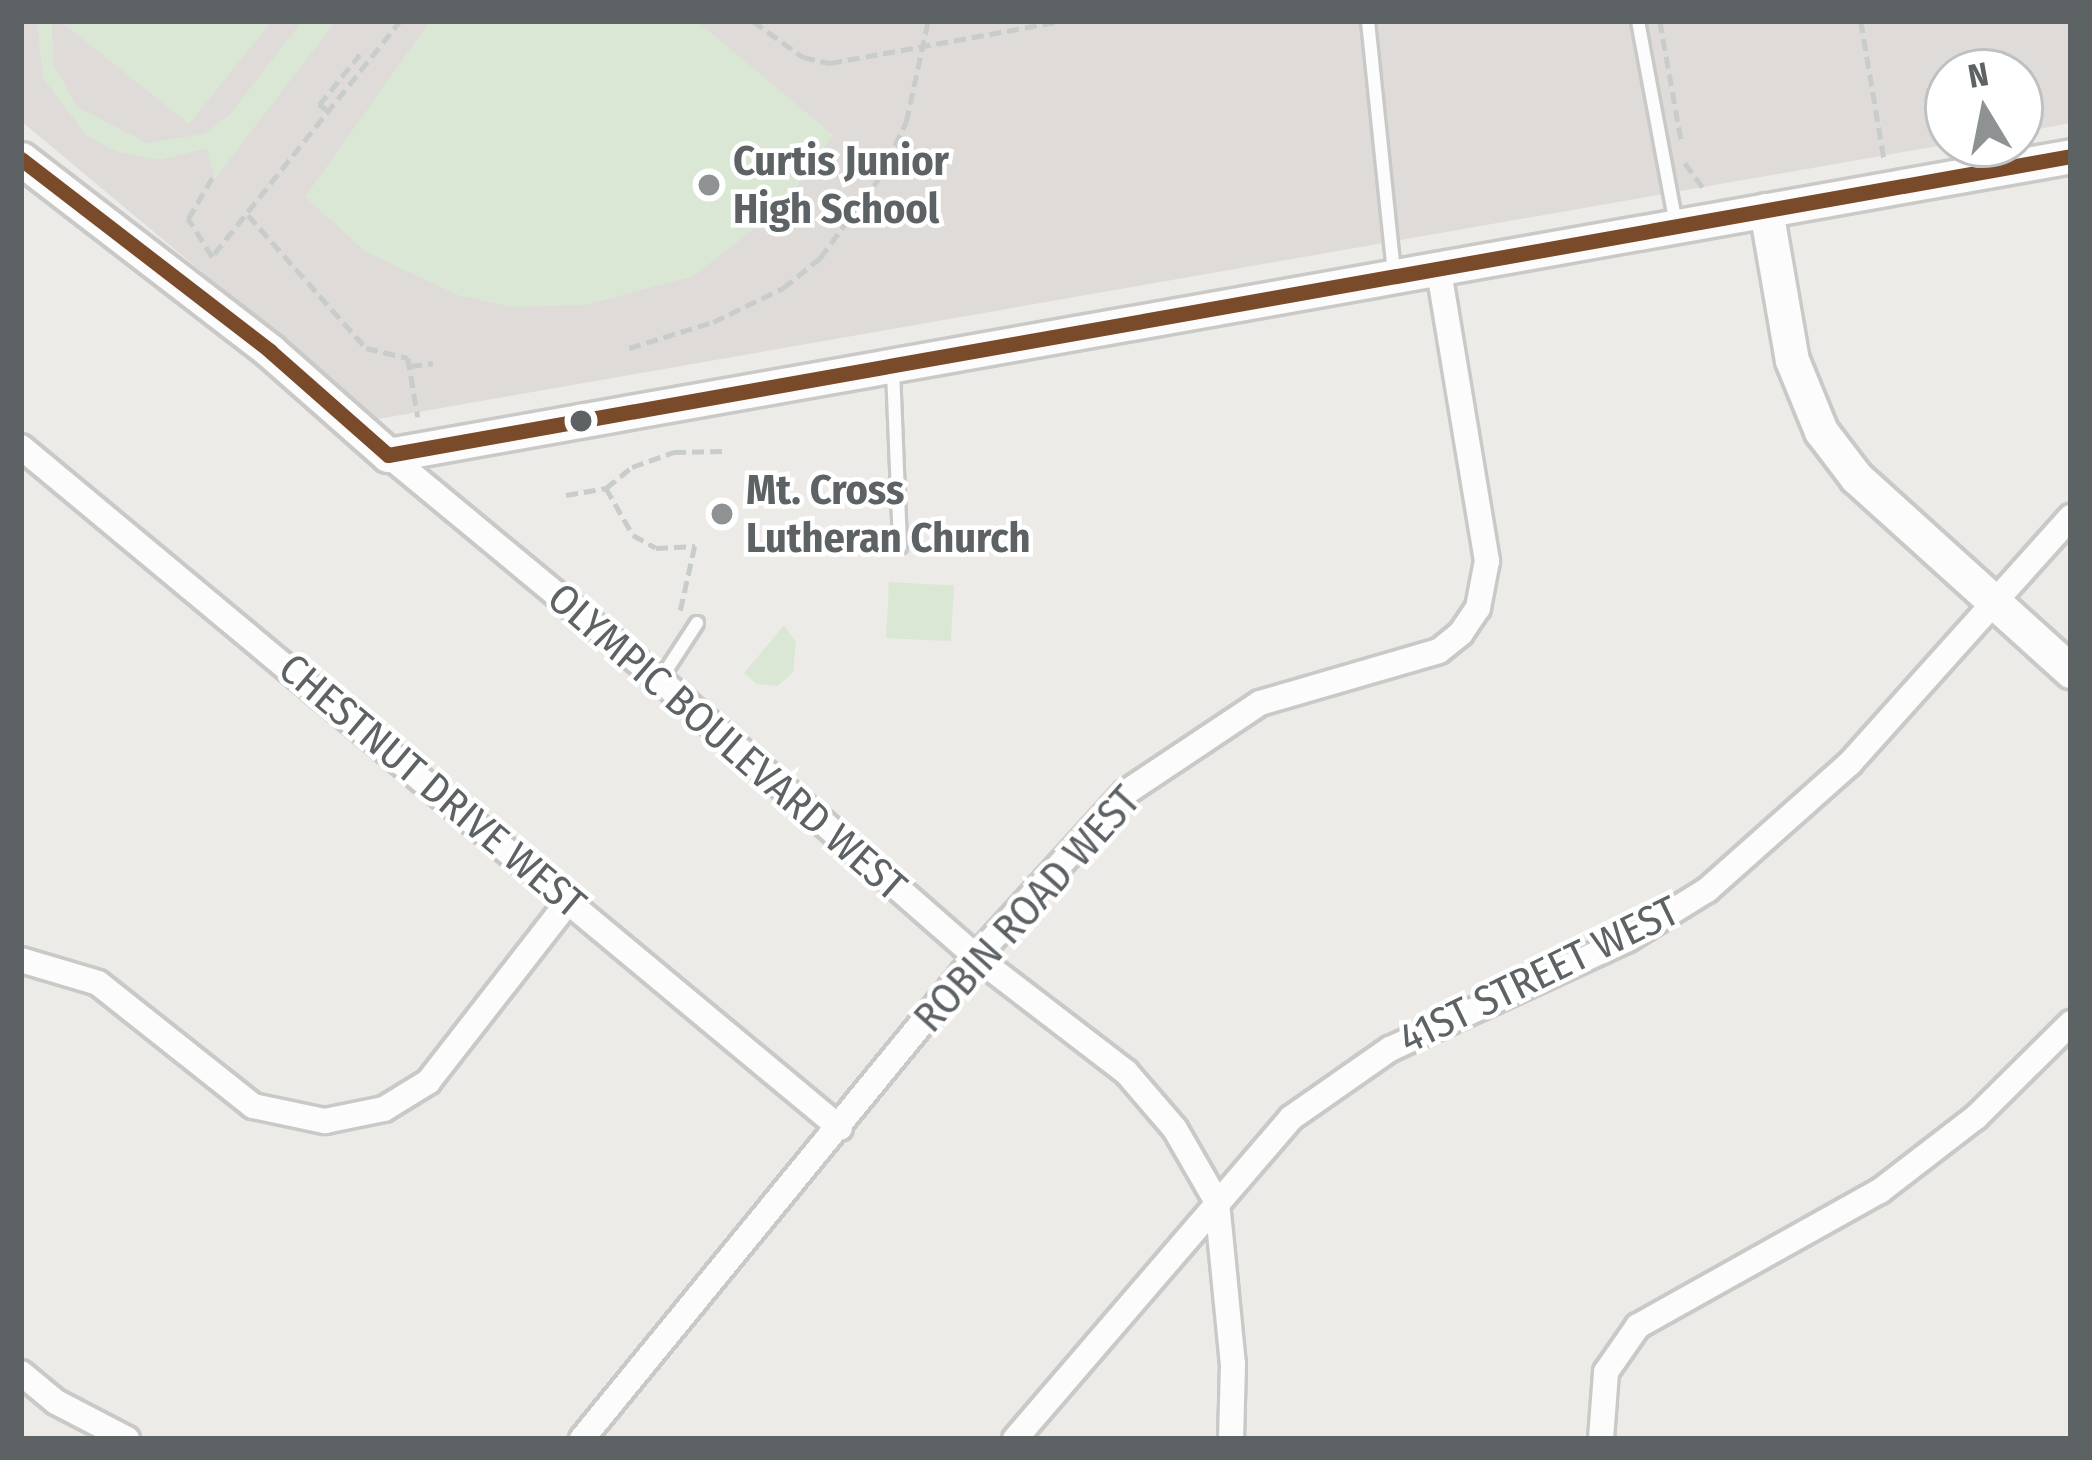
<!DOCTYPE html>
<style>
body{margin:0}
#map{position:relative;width:2092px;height:1460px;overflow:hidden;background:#edebe8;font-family:"Fira Sans Condensed",sans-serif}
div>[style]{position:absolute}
.education>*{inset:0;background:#dedbd8}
.green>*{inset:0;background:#dae7d4;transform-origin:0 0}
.path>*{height:4.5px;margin-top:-2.25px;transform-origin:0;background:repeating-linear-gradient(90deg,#c9cdca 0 12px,transparent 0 18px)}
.roads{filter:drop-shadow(3px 0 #c9c9c8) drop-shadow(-3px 0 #c9c9c8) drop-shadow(0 3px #c9c9c8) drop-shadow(0 -3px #c9c9c8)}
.lane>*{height:12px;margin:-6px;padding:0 6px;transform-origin:6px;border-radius:6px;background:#fcfcfc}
.street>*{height:24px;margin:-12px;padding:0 12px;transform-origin:12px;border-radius:12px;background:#fcfcfc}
.secondary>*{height:33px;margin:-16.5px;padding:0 16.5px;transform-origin:16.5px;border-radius:16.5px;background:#fcfcfc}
.bus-1>*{height:15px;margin:-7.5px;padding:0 7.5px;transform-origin:7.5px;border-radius:7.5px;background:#7a4b2a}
.dots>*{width:33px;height:33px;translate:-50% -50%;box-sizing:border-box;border:6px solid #fff;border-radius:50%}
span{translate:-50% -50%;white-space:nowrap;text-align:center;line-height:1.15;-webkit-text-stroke:9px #fff;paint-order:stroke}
.poi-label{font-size:42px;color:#5d6265;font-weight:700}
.left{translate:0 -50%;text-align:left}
.street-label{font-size:42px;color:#5d6265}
.frame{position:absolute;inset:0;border:24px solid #5d6265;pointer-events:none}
.north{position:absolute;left:1924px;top:48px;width:120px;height:120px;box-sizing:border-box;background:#fff;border:3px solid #bec0c1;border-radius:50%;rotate:350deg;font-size:33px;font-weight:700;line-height:48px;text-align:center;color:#5d6265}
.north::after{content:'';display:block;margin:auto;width:42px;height:54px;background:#8f9293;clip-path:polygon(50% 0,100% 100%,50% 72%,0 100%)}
</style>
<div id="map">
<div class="education">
<i style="clip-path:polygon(21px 21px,2071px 21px,2071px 123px,2020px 132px,2020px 72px,1948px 72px,1949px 144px,378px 419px,21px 121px)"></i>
</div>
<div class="green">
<i style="clip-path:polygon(37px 21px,52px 21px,53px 63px,77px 107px,147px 143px,204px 134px,230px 114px,302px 21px,336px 21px,214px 180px,208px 148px,160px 160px,117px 152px,86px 135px,43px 78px)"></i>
<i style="clip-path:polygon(60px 21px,272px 21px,189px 124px)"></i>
<i style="clip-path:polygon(430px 21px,697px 21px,833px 135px,784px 205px,694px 276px,586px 305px,512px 307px,460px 296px,366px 252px,305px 197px)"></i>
<i style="left:889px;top:582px;width:65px;height:56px;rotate:3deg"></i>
<i style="clip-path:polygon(784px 625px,796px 642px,793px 673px,777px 686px,757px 684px,744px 673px)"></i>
</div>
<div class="path">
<i style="left:753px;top:21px;width:62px;rotate:35.8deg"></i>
<i style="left:803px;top:57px;width:28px;rotate:13deg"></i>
<i style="left:830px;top:63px;width:235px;rotate:-10.3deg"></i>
<i style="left:1660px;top:21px;width:120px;rotate:79.9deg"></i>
<i style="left:1861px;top:21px;width:140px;rotate:80.5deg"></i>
<i style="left:328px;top:111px;width:11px;rotate:-146deg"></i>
<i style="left:319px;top:105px;width:65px;rotate:-51.2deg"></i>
<i style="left:1685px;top:163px;width:32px;rotate:54deg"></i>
<i style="left:248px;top:215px;width:178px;rotate:48.4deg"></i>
<i style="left:366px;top:348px;width:43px;rotate:13.4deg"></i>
<i style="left:408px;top:358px;width:60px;rotate:80.4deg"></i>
<i style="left:214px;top:254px;width:298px;rotate:-51.4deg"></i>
<i style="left:212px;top:257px;width:45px;rotate:-122.3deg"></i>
<i style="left:188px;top:219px;width:48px;rotate:-59.7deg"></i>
<i style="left:629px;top:348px;width:88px;rotate:-17.2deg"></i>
<i style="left:713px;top:322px;width:78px;rotate:-25.9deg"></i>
<i style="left:783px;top:288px;width:48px;rotate:-39deg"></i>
<i style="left:820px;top:258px;width:99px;rotate:-53.6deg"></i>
<i style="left:879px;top:178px;width:62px;rotate:-64.3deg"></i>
<i style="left:906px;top:122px;width:103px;rotate:-77.7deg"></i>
<i style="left:410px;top:366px;width:23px;rotate:-7deg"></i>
<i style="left:606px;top:488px;width:54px;rotate:60.1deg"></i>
<i style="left:633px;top:535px;width:26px;rotate:29deg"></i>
<i style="left:656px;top:548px;width:39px;rotate:-3deg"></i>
<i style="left:695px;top:546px;width:69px;rotate:102.6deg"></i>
<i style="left:566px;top:495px;width:41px;rotate:-9.9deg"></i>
<i style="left:606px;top:488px;width:33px;rotate:-39deg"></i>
<i style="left:632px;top:467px;width:45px;rotate:-19.7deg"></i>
<i style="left:674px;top:452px;width:50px;rotate:-1.1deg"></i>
</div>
<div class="roads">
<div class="lane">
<i style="left:1368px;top:21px;width:252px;rotate:84.1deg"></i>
<i style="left:1638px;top:21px;width:208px;rotate:79.4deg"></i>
<i style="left:893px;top:370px;width:177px;rotate:87.7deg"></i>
<i style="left:660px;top:680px;width:68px;rotate:-57deg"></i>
</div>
<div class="street">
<i style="left:21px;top:447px;width:1065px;rotate:39.74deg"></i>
<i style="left:388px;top:455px;width:353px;rotate:39.6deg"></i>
<i style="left:660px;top:680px;width:420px;rotate:41.2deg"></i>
<i style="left:976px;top:957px;width:189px;rotate:37.5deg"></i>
<i style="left:1126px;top:1072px;width:75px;rotate:49.3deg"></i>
<i style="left:1175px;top:1129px;width:84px;rotate:60.1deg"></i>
<i style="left:1217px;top:1202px;width:163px;rotate:84.4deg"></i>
<i style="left:1233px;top:1364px;width:75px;rotate:91.5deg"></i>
<i style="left:21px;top:960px;width:80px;rotate:16.6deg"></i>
<i style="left:98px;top:983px;width:198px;rotate:38.4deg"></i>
<i style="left:253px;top:1106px;width:74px;rotate:11.8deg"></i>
<i style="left:325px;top:1121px;width:60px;rotate:-11.5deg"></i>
<i style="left:384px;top:1109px;width:52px;rotate:-31.5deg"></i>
<i style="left:428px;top:1082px;width:228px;rotate:-52.1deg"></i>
<i style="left:21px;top:1373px;width:45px;rotate:39.6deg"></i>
<i style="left:56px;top:1402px;width:80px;rotate:27.5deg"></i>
<i style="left:582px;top:1439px;width:623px;rotate:-50.74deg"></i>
<i style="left:976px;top:957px;width:222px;rotate:-47.7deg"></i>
<i style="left:1125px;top:793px;width:162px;rotate:-33.7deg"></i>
<i style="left:1260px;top:703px;width:186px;rotate:-16.2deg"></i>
<i style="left:1439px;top:651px;width:28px;rotate:-39deg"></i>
<i style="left:1461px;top:633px;width:30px;rotate:-56deg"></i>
<i style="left:1478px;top:608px;width:48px;rotate:-79.2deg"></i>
<i style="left:1487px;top:561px;width:300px;rotate:-99.4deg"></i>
<i style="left:1015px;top:1439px;width:423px;rotate:-49.3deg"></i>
<i style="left:1291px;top:1118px;width:121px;rotate:-34.9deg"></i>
<i style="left:1390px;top:1049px;width:262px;rotate:-24.8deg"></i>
<i style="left:1628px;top:939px;width:93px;rotate:-31.8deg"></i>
<i style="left:1707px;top:890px;width:191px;rotate:-41.6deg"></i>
<i style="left:1850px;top:763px;width:331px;rotate:-48.1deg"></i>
<i style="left:1601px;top:1439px;width:67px;rotate:-85.7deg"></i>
<i style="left:1606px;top:1372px;width:56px;rotate:-55.2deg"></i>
<i style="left:1638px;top:1326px;width:277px;rotate:-29.2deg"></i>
<i style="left:1880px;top:1191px;width:121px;rotate:-37.6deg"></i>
<i style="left:1976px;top:1117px;width:134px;rotate:-44.7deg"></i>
</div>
<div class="secondary">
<i style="left:21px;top:159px;width:314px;rotate:37.6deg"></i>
<i style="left:270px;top:351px;width:157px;rotate:41.4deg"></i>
<i style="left:388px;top:455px;width:1709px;rotate:-10.07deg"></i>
<i style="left:1766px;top:210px;width:152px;rotate:80.2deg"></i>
<i style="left:1792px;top:360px;width:77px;rotate:67.8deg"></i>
<i style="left:1821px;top:431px;width:58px;rotate:52.7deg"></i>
<i style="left:1856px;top:477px;width:290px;rotate:42.1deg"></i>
</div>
</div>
<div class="bus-1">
<i style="left:21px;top:159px;width:314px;rotate:37.6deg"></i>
<i style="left:270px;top:351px;width:157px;rotate:41.4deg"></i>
<i style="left:388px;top:455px;width:1709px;rotate:-10.07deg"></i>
</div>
<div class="dots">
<i style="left:709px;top:185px;background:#8f9293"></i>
<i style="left:581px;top:421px;background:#5d6265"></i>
<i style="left:722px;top:514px;background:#8f9293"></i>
</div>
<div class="poi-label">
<span class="left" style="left:733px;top:185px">Curtis Junior<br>High School</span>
<span class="left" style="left:746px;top:514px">Mt. Cross<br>Lutheran Church</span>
</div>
<div class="street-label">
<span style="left:727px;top:742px;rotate:41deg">OLYMPIC BOULEVARD WEST</span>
<span style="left:432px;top:786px;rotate:40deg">CHESTNUT DRIVE WEST</span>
<span style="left:1027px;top:909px;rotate:-48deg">ROBIN ROAD WEST</span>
<span style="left:1539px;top:975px;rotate:-26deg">41ST STREET WEST</span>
</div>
<div class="frame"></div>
<div class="north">N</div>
</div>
